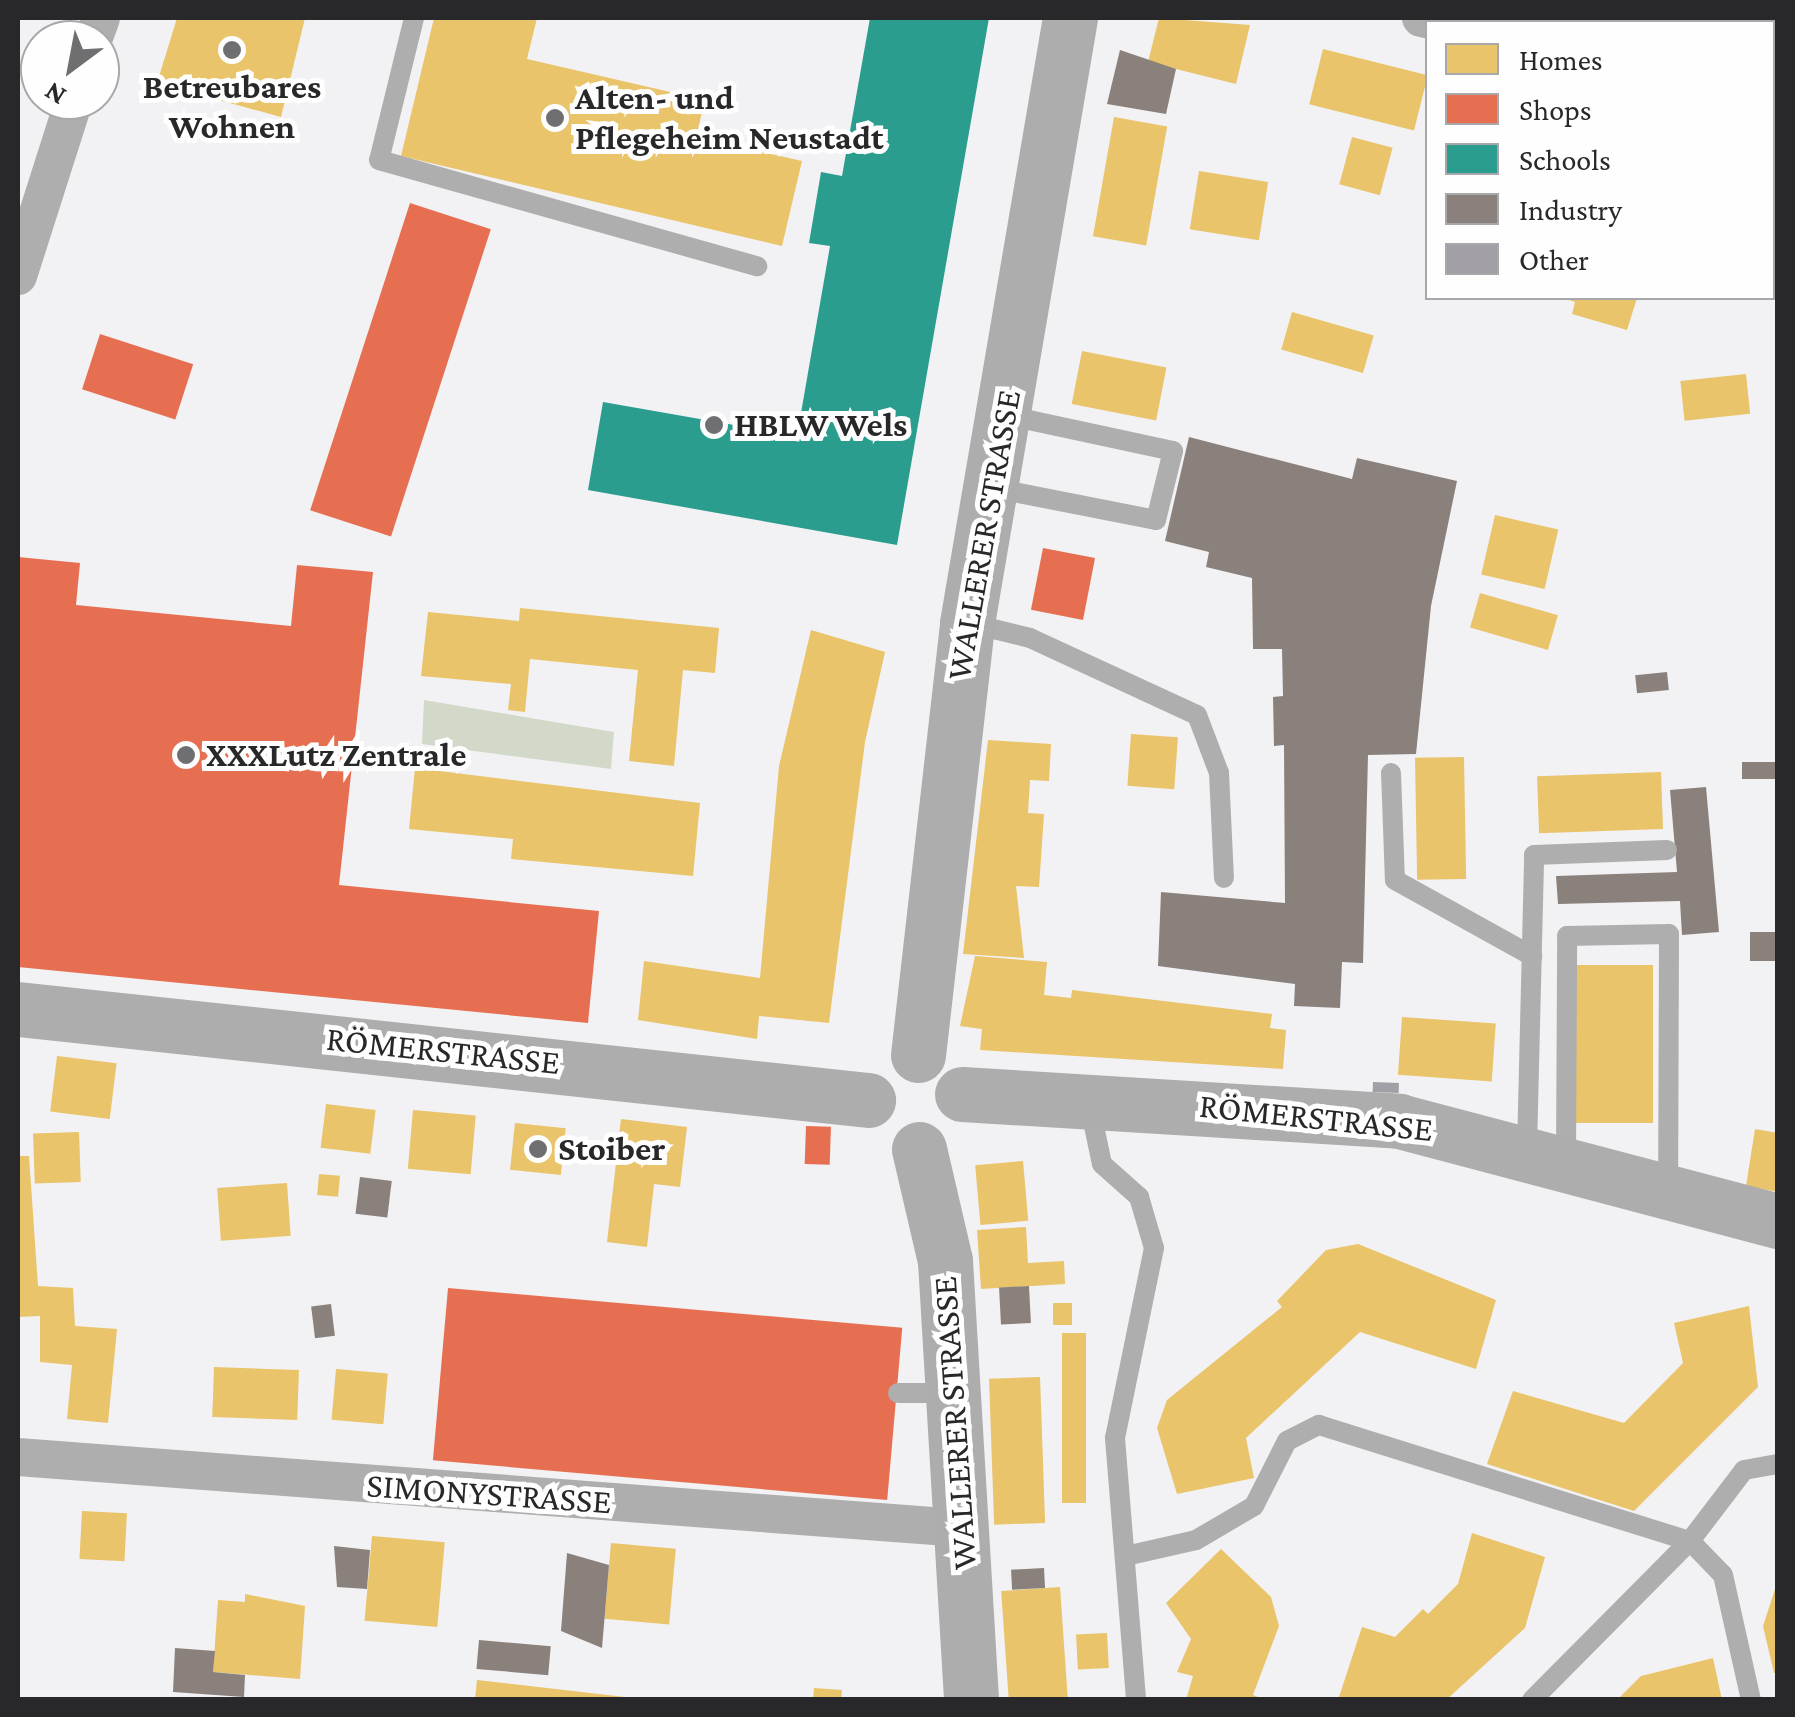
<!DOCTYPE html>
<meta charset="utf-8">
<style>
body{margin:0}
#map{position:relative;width:1795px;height:1717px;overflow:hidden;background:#f2f1f4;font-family:"Crimson Pro",serif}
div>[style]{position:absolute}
.green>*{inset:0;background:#d2d9c8}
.homes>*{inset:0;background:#e9c46a;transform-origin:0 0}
.shops>*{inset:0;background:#e76f51;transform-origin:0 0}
.schools>*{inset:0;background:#2a9d8f}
.industry>*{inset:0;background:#8a817c;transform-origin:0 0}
.building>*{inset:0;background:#a2a0a6;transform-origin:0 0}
.lane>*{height:20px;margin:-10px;padding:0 10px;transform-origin:10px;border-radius:10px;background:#afaeae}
.street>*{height:38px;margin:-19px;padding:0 19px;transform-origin:19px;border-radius:19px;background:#afaeae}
.secondary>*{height:55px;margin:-27.5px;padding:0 27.5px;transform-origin:27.5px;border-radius:27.5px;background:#aeadae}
.dots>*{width:28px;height:28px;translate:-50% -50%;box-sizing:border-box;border:5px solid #fefeff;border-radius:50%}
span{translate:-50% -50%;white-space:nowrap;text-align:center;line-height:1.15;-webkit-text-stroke:10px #fefeff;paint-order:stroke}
.poi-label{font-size:35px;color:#28282a;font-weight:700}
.left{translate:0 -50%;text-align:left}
.street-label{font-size:35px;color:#28282a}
.frame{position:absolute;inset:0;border:20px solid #28282a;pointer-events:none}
.legend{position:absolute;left:1425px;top:20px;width:350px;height:280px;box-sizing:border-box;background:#fefeff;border:2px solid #a8a8aa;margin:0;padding:12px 18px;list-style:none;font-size:30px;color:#28282a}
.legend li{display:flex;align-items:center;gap:20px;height:50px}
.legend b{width:50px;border:2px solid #a8a8aa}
.north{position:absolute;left:20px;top:20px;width:100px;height:100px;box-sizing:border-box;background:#fefeff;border:2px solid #a8a8aa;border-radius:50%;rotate:212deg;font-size:28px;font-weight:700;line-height:40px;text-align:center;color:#28282a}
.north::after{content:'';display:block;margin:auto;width:35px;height:45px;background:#6f6e71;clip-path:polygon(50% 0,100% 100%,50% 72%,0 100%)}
</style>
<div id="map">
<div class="green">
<i style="clip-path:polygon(424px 700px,614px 732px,611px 769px,422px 744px)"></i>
</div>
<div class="homes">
<i style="clip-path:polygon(177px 18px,305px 18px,281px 117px,157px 83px)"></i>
<i style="clip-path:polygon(434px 18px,537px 18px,527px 59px,705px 100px,696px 137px,802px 161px,782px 246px,401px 156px)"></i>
<i style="clip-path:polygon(1159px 18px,1250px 25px,1236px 84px,1148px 62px)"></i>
<i style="clip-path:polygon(1646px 18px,1729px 18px,1645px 22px)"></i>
<i style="left:1323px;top:49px;width:108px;height:57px;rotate:14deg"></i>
<i style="left:1114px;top:117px;width:54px;height:121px;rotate:10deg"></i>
<i style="left:1352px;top:137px;width:42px;height:49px;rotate:15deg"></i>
<i style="clip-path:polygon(1772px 164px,1778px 166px,1775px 256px,1772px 235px)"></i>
<i style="left:1199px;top:171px;width:70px;height:59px;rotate:9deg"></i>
<i style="clip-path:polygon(1563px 298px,1637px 298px,1627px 330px,1572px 314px,1575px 302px)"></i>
<i style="left:1292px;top:312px;width:85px;height:39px;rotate:16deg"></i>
<i style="left:1082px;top:351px;width:86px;height:54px;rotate:11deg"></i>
<i style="left:1746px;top:374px;width:40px;height:66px;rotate:84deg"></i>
<i style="left:1495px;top:515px;width:65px;height:61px;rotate:13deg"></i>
<i style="left:1480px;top:593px;width:81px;height:36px;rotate:16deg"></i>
<i style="clip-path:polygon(520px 608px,719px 628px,715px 673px,683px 670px,674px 766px,629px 761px,638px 670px,530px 659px,525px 712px,508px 710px,511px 684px,421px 676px,428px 612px,519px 621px)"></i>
<i style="clip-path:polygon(811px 630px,885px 652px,865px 742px,829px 1023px,759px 1016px,757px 1039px,638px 1020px,644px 961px,760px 978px,779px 766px)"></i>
<i style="left:1131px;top:734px;width:47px;height:52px;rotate:4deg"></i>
<i style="clip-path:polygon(988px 740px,1051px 744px,1049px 781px,1030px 780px,1028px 813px,1044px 814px,1039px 887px,1016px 886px,1024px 958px,963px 954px)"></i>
<i style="left:1464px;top:757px;width:122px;height:49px;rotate:89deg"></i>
<i style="clip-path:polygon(415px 768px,700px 803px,693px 876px,511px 859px,513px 839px,409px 829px)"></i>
<i style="left:1661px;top:772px;width:57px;height:124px;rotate:88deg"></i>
<i style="clip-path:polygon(975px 956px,1047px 962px,1044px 995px,1071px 998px,1072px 990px,1272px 1014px,1270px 1028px,1286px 1030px,1283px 1069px,980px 1050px,982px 1029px,960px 1026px)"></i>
<i style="left:1575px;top:965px;width:78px;height:158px"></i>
<i style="left:1402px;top:1017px;width:94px;height:58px;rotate:4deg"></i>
<i style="left:57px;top:1056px;width:60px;height:56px;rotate:7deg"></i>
<i style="left:326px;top:1104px;width:50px;height:44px;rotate:7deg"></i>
<i style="left:413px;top:1110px;width:63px;height:59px;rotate:5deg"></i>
<i style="clip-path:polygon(621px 1119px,687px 1127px,680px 1187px,654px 1184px,647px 1247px,607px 1242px)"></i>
<i style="left:515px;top:1123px;width:51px;height:47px;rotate:6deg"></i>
<i style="clip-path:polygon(1755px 1129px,1778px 1133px,1778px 1192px,1746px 1186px)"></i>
<i style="left:79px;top:1132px;width:50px;height:46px;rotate:88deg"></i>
<i style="clip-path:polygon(18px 1156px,29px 1156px,38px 1286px,73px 1288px,75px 1326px,117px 1329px,108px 1423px,67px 1419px,72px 1365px,40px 1362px,40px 1316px,18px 1317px)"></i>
<i style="left:1023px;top:1161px;width:60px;height:48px;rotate:85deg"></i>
<i style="left:319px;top:1174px;width:21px;height:21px;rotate:5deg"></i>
<i style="left:287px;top:1183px;width:53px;height:70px;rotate:86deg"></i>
<i style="clip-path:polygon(1026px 1227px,1028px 1263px,1064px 1261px,1065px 1284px,981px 1289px,977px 1230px)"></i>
<i style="clip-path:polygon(1358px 1244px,1496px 1300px,1476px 1369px,1360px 1332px,1246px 1438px,1254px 1478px,1177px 1494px,1157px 1428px,1167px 1400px,1282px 1307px,1277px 1301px,1326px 1250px)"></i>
<i style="left:1053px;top:1303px;width:19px;height:22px"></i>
<i style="clip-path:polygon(1749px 1306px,1758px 1387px,1634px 1511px,1487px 1464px,1513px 1391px,1624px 1423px,1683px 1363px,1674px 1323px)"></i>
<i style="left:1062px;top:1333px;width:24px;height:170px"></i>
<i style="left:214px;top:1367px;width:85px;height:50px;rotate:2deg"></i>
<i style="left:336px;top:1369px;width:52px;height:51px;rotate:5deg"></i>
<i style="left:1040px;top:1377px;width:146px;height:51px;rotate:88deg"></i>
<i style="left:82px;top:1511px;width:45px;height:48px;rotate:3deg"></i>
<i style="clip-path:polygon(1472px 1533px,1545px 1557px,1525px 1628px,1446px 1700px,1338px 1700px,1362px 1627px,1395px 1637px,1423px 1609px,1428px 1614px,1458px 1584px)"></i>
<i style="left:372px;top:1536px;width:73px;height:85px;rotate:5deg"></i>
<i style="left:611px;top:1543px;width:65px;height:76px;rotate:5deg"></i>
<i style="clip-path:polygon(1221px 1549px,1271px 1597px,1279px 1626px,1253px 1695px,1266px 1700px,1186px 1700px,1193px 1676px,1177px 1672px,1191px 1639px,1166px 1603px)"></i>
<i style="clip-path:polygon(1778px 1580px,1778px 1673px,1774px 1673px,1763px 1626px)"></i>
<i style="left:1060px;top:1587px;width:113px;height:59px;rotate:86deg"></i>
<i style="clip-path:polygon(245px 1594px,305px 1606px,300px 1679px,213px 1672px,218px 1600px,245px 1602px)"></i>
<i style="left:1107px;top:1633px;width:35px;height:31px;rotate:87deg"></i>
<i style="clip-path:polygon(1713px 1658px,1722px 1700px,1617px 1700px,1641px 1676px)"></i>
<i style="clip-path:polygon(477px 1680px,625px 1697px,625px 1700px,475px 1700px)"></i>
<i style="clip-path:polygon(814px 1688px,842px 1690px,841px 1700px,813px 1700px)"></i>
</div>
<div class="shops">
<i style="left:410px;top:203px;width:85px;height:323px;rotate:18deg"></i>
<i style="left:100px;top:334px;width:98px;height:58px;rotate:18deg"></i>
<i style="left:1043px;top:548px;width:53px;height:63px;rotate:11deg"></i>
<i style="clip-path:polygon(18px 557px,80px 563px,76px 605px,291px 626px,297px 565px,373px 572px,339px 885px,599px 911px,588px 1023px,18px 967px)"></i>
<i style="left:806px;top:1126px;width:25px;height:38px;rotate:2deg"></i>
<i style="left:448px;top:1288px;width:456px;height:173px;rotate:5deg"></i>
</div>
<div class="schools">
<i style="clip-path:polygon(870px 18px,989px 18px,897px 545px,588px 490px,603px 402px,797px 436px,830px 246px,809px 243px,821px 172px,842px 176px)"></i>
</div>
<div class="industry">
<i style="clip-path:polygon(1120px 50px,1176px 69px,1166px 114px,1107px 104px)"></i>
<i style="clip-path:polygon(1189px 437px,1352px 479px,1357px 458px,1457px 481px,1431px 606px,1416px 754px,1368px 755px,1363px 963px,1342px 962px,1340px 1008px,1294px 1006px,1295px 984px,1158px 966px,1161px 892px,1285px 903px,1284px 745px,1274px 746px,1273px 697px,1283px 696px,1282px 649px,1253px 649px,1252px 578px,1206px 567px,1209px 552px,1165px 541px)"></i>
<i style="left:1667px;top:672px;width:18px;height:32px;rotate:84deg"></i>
<i style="left:1778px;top:762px;width:17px;height:36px;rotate:90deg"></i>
<i style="clip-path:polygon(1706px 787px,1719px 932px,1682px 935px,1680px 901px,1558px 904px,1556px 876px,1677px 872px,1670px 790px)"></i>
<i style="left:1778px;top:932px;width:29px;height:28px;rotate:90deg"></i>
<i style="left:360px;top:1177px;width:32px;height:37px;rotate:7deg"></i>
<i style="left:1029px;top:1286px;width:37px;height:30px;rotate:87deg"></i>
<i style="left:331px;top:1304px;width:32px;height:20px;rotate:83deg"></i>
<i style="clip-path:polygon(334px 1546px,370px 1550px,367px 1589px,337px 1587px)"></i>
<i style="clip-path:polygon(567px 1553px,609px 1565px,602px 1648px,561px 1631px)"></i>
<i style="left:1044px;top:1568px;width:20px;height:33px;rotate:87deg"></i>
<i style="left:479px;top:1640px;width:72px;height:29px;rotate:5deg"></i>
<i style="clip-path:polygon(175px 1648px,215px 1651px,213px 1672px,245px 1675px,244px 1697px,173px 1692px)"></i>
</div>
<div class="building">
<i style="left:1373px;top:1082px;width:26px;height:10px;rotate:2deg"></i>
</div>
<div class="lane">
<i style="left:414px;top:18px;width:146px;rotate:103.8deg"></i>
<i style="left:379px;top:160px;width:393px;rotate:15.7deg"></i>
<i style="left:993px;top:488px;width:166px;rotate:11.1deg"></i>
<i style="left:1156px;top:520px;width:71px;rotate:-76.2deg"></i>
<i style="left:1173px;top:451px;width:172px;rotate:-167.9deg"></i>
<i style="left:969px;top:623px;width:63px;rotate:13.8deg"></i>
<i style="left:1030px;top:638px;width:184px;rotate:24.8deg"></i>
<i style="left:1197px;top:715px;width:62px;rotate:69.2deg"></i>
<i style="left:1219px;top:773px;width:105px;rotate:87.3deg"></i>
<i style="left:1391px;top:773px;width:107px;rotate:87.9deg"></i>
<i style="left:1395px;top:880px;width:157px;rotate:29deg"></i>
<i style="left:1089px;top:1102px;width:63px;rotate:78.2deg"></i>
<i style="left:1102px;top:1164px;width:50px;rotate:41.7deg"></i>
<i style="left:1139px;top:1197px;width:53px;rotate:73.6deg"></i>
<i style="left:1154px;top:1248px;width:194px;rotate:101.6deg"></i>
<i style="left:1115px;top:1438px;width:263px;rotate:85.4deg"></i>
<i style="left:1527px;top:1149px;width:294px;rotate:-88.6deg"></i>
<i style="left:1534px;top:855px;width:133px;rotate:-2.2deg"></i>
<i style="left:1566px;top:1161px;width:225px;rotate:-89.7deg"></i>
<i style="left:1567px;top:936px;width:102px;rotate:-1.1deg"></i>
<i style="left:1669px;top:934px;width:256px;rotate:90.2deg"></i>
<i style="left:898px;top:1393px;width:53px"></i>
<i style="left:1130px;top:1555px;width:68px;rotate:-12.8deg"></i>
<i style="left:1196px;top:1540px;width:67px;rotate:-30.4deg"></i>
<i style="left:1254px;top:1506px;width:73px;rotate:-63.1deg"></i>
<i style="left:1287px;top:1441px;width:36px;rotate:-27deg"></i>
<i style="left:1319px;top:1425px;width:389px;rotate:17.4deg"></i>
<i style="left:1690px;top:1541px;width:47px;rotate:45.9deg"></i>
<i style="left:1723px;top:1575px;width:128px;rotate:77.4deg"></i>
<i style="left:1532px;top:1700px;width:224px;rotate:-45.2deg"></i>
<i style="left:1690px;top:1541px;width:89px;rotate:-52.7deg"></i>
<i style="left:1744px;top:1470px;width:35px;rotate:-10deg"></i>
</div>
<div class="street">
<i style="left:1421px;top:18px;width:19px;rotate:12deg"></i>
<i style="left:93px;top:40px;width:23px;rotate:-70deg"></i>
<i style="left:1772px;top:108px;width:6px;rotate:9deg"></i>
<i style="left:18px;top:276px;width:185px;rotate:-72.3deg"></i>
<i style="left:18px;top:1457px;width:946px;rotate:4.31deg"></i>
</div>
<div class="secondary">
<i style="left:18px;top:1009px;width:855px;rotate:6.11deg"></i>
<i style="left:918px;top:1055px;width:435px;rotate:-83.5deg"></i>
<i style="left:967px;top:623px;width:614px;rotate:-80.34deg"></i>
<i style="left:962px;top:1094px;width:438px;rotate:3.5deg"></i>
<i style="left:1399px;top:1121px;width:392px;rotate:14.8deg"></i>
<i style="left:919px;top:1149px;width:115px;rotate:76.9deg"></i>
<i style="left:945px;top:1261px;width:440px;rotate:86.6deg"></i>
</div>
<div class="dots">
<i style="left:232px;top:50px;background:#6f6e71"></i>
<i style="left:555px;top:118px;background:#6f6e71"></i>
<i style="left:714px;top:425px;background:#6f6e71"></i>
<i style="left:186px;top:755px;background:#6f6e71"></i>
<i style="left:538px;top:1149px;background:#6f6e71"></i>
</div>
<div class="poi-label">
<span style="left:232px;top:107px">Betreubares<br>Wohnen</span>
<span class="left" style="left:575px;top:118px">Alten- und<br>Pflegeheim Neustadt</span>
<span class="left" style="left:734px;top:425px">HBLW Wels</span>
<span class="left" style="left:206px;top:755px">XXXLutz Zentrale</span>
<span class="left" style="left:558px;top:1149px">Stoiber</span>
</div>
<div class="street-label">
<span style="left:984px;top:535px;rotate:-80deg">WALLERER STRASSE</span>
<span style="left:443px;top:1051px;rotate:6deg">RÖMERSTRASSE</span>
<span style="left:1316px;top:1118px;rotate:6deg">RÖMERSTRASSE</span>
<span style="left:955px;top:1423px;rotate:-94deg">WALLERER STRASSE</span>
<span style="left:489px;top:1494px;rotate:4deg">SIMONYSTRASSE</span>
</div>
<div class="frame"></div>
<ul class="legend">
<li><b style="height:28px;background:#e9c46a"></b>Homes</li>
<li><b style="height:28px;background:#e76f51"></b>Shops</li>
<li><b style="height:28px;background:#2a9d8f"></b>Schools</li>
<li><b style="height:28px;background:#8a817c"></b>Industry</li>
<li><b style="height:28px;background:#a2a0a6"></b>Other</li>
</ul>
<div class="north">N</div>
</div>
